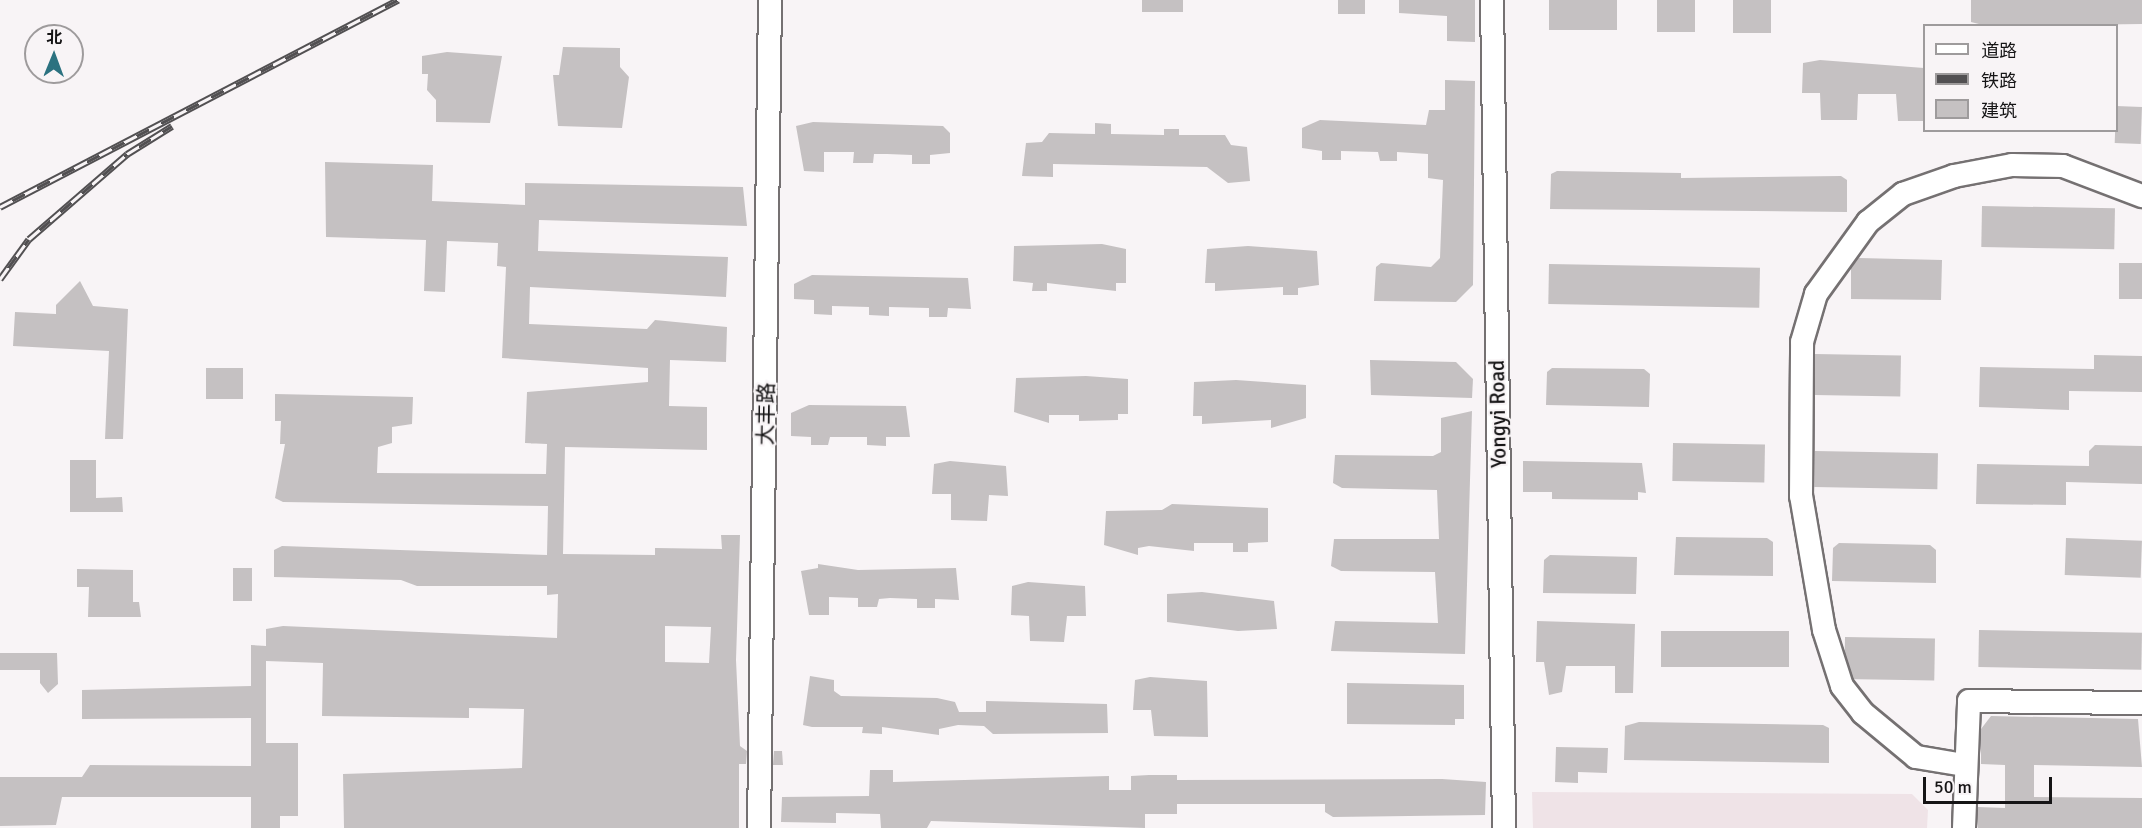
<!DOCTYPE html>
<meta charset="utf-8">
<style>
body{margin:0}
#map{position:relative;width:2142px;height:828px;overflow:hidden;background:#f8f4f6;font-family:Signika,"Noto Sans SC",sans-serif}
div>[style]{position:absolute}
.built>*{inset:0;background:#efe3e7}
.building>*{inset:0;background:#c5c1c2;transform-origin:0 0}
.roads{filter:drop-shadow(2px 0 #757172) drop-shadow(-2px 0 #757172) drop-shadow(0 2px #757172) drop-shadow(0 -2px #757172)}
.minor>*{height:22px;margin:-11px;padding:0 11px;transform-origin:11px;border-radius:11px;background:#fff}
.rail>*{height:7px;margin-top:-3.5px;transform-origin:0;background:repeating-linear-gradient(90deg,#f8f4f6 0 14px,#525052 0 28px);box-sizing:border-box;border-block:2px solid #525052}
span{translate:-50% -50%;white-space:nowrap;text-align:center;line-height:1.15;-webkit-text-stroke:4.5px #f8f4f6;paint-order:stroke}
.street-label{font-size:21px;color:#161516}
.legend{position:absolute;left:1923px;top:24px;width:195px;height:108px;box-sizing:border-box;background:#f8f4f6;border:2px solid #9e9b9c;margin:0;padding:8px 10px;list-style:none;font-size:18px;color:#161516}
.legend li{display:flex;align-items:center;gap:12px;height:30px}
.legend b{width:30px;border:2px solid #9e9b9c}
.north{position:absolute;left:24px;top:24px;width:60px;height:60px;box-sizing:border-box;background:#f8f4f6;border:2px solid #9e9b9c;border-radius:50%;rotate:1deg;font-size:16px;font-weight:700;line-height:24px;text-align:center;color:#161516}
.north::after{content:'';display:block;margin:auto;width:21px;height:27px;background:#2c7280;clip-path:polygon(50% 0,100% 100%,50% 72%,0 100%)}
.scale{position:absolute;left:1923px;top:777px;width:129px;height:27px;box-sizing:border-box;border:3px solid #161516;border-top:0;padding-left:8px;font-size:18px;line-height:21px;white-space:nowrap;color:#161516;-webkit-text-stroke:4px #f8f4f6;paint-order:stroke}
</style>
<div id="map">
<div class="built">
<i style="clip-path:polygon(1532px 792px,1912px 794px,1928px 810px,1927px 828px,1533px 828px)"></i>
</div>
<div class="building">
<i style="left:1142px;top:0;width:41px;height:12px"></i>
<i style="left:1338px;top:0;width:27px;height:14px"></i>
<i style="clip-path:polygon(1399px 0,1475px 0,1475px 42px,1447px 41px,1447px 16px,1399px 13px)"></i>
<i style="left:1549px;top:0;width:68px;height:30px"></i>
<i style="left:1657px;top:0;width:38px;height:32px"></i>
<i style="left:1733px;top:0;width:38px;height:33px"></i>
<i style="clip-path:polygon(1971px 0,2142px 0,2142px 24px,1987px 26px,1971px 22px)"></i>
<i style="clip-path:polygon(563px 47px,620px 48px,620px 67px,629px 77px,622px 128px,558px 126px,553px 75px,559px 75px)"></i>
<i style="clip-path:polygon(447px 52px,502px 56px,490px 123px,436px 122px,436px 100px,427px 90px,428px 74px,422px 74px,422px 56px)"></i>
<i style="clip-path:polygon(1820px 60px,1924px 68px,1924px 121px,1898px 121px,1896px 94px,1858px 94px,1857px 120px,1821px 120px,1820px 93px,1802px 93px,1803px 63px)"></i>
<i style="clip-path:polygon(1445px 80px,1475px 81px,1473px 285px,1456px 302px,1374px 301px,1376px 267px,1381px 263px,1431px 267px,1440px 258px,1443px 180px,1428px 178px,1428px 154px,1397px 152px,1397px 161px,1380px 161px,1378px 152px,1341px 151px,1341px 160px,1322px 160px,1322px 151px,1302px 148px,1302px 128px,1320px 120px,1426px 125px,1429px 110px,1445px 110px)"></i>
<i style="left:2116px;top:106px;width:26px;height:37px;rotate:2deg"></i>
<i style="clip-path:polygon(813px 122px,943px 126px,950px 133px,950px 153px,930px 155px,930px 164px,912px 164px,912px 155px,887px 154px,874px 154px,873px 163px,853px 163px,854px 152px,824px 152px,824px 172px,804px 171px,796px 126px)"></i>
<i style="clip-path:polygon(1095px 123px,1111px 124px,1111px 134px,1164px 135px,1164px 129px,1179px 129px,1179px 135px,1225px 135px,1231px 145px,1247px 147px,1250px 181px,1228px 183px,1207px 167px,1053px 164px,1053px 177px,1022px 176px,1026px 143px,1042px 142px,1049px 133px,1095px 134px)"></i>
<i style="clip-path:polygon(evenodd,325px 162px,433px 165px,432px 201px,525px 205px,525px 183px,743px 187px,747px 226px,539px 220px,538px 251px,728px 257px,726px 297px,530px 287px,529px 324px,647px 329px,655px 320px,727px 327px,726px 362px,670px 360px,669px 406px,707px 407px,707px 450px,565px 447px,563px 554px,655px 555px,655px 548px,722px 549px,721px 535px,740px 535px,736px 660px,740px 746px,747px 751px,746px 764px,739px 764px,739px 828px,344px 828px,343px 774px,522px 768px,524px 709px,469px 708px,469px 718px,322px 716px,323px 663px,266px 661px,266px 743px,298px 743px,298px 816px,280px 816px,280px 828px,251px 828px,251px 797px,62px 797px,56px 825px,0 826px,0 777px,82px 777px,90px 765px,251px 766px,251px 718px,82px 719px,82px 690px,251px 686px,251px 645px,266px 646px,266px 629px,283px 626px,557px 638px,558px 594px,547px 595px,547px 586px,417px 586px,401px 580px,274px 577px,274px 550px,282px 546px,547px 555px,548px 506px,283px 502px,275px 498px,285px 444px,280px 444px,281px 421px,275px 421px,275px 394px,413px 397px,412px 424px,392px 427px,392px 443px,378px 447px,377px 473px,546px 474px,547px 444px,525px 443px,527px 392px,648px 382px,648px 368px,502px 358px,506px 267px,497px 266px,498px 243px,447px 241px,445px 292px,424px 291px,426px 240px,326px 237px,325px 162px,665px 626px,711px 627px,709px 663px,665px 662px,665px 626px)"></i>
<i style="clip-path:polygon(1557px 171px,1681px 173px,1681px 178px,1841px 176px,1847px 180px,1847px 212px,1550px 209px,1551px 174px)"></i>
<i style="left:1982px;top:206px;width:133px;height:41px;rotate:1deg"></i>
<i style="clip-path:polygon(1102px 244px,1126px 249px,1126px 283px,1116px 283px,1116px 291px,1047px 283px,1047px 291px,1032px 291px,1033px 283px,1013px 281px,1014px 246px)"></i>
<i style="clip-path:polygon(1248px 246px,1317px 251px,1319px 285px,1298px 288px,1298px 295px,1283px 295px,1283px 287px,1215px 291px,1215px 283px,1205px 283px,1207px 249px)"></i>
<i style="clip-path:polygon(1859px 258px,1942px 260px,1941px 300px,1851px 299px,1851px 268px)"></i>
<i style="left:2119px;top:263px;width:23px;height:36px"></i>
<i style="left:1549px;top:264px;width:211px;height:40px;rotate:1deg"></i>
<i style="clip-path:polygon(812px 275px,968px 278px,971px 309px,948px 308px,947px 317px,929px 317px,929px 308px,889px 307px,889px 316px,869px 315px,869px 307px,832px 306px,832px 315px,814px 314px,814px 300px,794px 299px,794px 284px)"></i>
<i style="clip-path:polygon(80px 281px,93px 306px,128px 309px,123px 439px,105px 439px,109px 351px,13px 346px,15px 312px,56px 314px,56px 305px)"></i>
<i style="left:1815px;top:354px;width:86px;height:41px;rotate:1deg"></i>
<i style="clip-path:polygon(2094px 355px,2142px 356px,2142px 392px,2069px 391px,2069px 410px,1979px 407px,1980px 367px,2094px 369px)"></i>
<i style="clip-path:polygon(1370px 360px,1456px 362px,1473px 379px,1472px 398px,1371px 395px)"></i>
<i style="left:243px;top:368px;width:31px;height:37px;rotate:90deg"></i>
<i style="clip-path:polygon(1552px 368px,1644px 369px,1650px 374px,1649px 407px,1546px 405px,1547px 372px)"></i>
<i style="clip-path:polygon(1086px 376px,1128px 379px,1128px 414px,1118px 414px,1118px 420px,1079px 421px,1079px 415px,1049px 415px,1049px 423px,1014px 412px,1016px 378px)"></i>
<i style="clip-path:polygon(1236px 380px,1306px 385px,1306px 418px,1271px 428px,1271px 420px,1202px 424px,1202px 416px,1193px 416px,1194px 382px)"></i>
<i style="clip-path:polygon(809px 405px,906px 406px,910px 437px,886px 437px,886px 446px,867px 445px,867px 437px,830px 437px,828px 445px,811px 445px,811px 437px,791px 436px,791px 413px)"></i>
<i style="clip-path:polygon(1472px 411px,1465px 654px,1331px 651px,1335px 621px,1438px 623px,1435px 572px,1341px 571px,1331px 566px,1334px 539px,1439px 539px,1437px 490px,1342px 488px,1333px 483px,1335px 455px,1433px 456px,1441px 452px,1441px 418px)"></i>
<i style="left:1673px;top:443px;width:92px;height:38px;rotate:1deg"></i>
<i style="clip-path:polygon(2095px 445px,2142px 446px,2142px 484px,2066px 482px,2066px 505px,1976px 504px,1977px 464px,2089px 466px,2089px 451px)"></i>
<i style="left:1815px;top:451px;width:123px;height:36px;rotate:1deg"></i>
<i style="clip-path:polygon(70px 460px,96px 460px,96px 498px,122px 497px,123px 512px,70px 512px)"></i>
<i style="clip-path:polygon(950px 461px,1006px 466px,1008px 496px,989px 495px,987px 521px,951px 520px,951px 494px,932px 494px,934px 464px)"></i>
<i style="clip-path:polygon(1523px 461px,1642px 463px,1646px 493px,1638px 492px,1638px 500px,1552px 499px,1552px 492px,1523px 492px)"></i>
<i style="clip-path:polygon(1172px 504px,1268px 508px,1268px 542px,1248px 543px,1248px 552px,1233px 552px,1233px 543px,1194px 543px,1194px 551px,1149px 546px,1138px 548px,1138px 555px,1104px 545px,1106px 511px,1162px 510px)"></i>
<i style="clip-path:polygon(1676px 537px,1767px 538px,1773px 542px,1773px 576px,1674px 575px)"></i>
<i style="left:2066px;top:538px;width:76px;height:37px;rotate:2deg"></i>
<i style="clip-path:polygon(1839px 543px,1930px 545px,1936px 550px,1936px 583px,1832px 581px,1833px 548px)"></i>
<i style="clip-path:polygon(1550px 555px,1637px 557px,1636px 594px,1543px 593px,1544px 560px)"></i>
<i style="clip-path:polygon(818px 564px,858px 570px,956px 568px,959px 600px,935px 599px,935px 608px,917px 608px,917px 599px,890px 598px,879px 599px,877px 607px,858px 607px,858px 598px,829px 597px,829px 615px,809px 615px,801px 571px,818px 568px)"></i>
<i style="left:233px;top:568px;width:19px;height:33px"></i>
<i style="clip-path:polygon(77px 569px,133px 570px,133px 602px,139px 602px,141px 617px,88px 617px,89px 587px,77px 587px)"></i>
<i style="clip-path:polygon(1028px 582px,1085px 586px,1086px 616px,1067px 616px,1064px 642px,1030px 641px,1029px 616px,1011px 615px,1012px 586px)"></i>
<i style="clip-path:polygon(1202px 592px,1274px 601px,1277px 629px,1238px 631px,1167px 622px,1167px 594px)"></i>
<i style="clip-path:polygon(1537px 621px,1635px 624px,1633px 693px,1615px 693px,1615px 666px,1566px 666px,1562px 692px,1549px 695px,1544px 662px,1536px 662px)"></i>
<i style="left:1979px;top:630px;width:163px;height:37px;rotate:1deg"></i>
<i style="left:1661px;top:631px;width:128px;height:36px"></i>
<i style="left:1845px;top:637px;width:90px;height:42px;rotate:1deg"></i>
<i style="clip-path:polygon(0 653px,57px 653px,58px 684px,48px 693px,40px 683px,40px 670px,0 670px)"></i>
<i style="clip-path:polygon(810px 676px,834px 680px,834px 691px,841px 696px,937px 698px,955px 702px,959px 712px,986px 712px,986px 701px,1107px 704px,1108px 733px,993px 734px,984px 726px,958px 725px,939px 729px,939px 735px,882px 727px,882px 734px,862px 733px,863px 727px,812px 727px,803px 725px)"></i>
<i style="clip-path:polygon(1150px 677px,1207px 681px,1208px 737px,1154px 736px,1151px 710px,1133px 710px,1135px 680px)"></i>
<i style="clip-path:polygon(1347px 683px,1464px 685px,1464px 719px,1455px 719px,1455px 725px,1347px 724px)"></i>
<i style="clip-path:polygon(1991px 716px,2138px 719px,2142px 767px,2034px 765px,2034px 797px,2142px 798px,2142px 828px,1978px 828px,1978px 807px,2005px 808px,2005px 765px,1981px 764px,1981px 729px)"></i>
<i style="clip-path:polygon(1639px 722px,1823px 725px,1829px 728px,1829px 763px,1624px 760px,1625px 726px)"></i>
<i style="clip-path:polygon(1556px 747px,1608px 748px,1607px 773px,1578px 772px,1578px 783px,1555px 782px)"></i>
<i style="clip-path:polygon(774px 751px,782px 751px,783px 765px,773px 765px)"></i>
<i style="clip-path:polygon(870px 770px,893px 770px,893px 782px,1109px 776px,1109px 790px,1131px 790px,1131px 776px,1149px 775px,1177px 775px,1177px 780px,1442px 779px,1486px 782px,1485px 815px,1333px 817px,1325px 812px,1325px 804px,1177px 804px,1177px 814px,1145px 814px,1145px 828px,931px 821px,927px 828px,881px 828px,880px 814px,836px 813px,836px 823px,781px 822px,782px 797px,869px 796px)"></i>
</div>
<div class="roads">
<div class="minor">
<i style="left:1492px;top:0;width:828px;rotate:89.17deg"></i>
<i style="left:1964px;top:765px;width:49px;rotate:-170.5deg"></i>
<i style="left:1916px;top:757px;width:69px;rotate:-140.3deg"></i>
<i style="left:1863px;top:713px;width:34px;rotate:-128deg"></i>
<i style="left:1842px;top:686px;width:59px;rotate:-107.8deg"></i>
<i style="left:1824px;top:630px;width:136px;rotate:-99.7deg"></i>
<i style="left:1801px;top:496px;width:154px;rotate:-89.6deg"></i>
<i style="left:1802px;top:342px;width:50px;rotate:-73.7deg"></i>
<i style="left:1816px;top:294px;width:89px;rotate:-54.2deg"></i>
<i style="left:1868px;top:222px;width:45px;rotate:-38.7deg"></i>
<i style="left:1903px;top:194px;width:54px;rotate:-19.4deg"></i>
<i style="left:1954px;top:176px;width:59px;rotate:-10.7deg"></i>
<i style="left:2012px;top:165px;width:51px;rotate:1.1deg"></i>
<i style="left:2063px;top:166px;width:85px;rotate:20.8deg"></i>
<i style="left:759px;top:828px;width:828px;rotate:-89.24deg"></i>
<i style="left:1964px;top:828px;width:127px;rotate:-87.7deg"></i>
<i style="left:1969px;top:701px;width:173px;rotate:0.7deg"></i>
</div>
</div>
<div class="rail">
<i style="left:0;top:207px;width:449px;rotate:-27.5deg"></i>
<i style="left:0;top:279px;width:49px;rotate:-54.1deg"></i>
<i style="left:29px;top:239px;width:130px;rotate:-40.9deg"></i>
<i style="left:127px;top:154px;width:53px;rotate:-31.9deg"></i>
</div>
<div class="street-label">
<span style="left:766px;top:414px;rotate:-89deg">大丰路</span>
<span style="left:1498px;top:414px;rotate:-91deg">Yongyi Road</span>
</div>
<ul class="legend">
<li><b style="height:8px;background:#fff"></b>道路</li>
<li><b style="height:8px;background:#525052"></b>铁路</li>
<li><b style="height:16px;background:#c5c1c2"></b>建筑</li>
</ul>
<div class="north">北</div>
<div class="scale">50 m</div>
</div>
